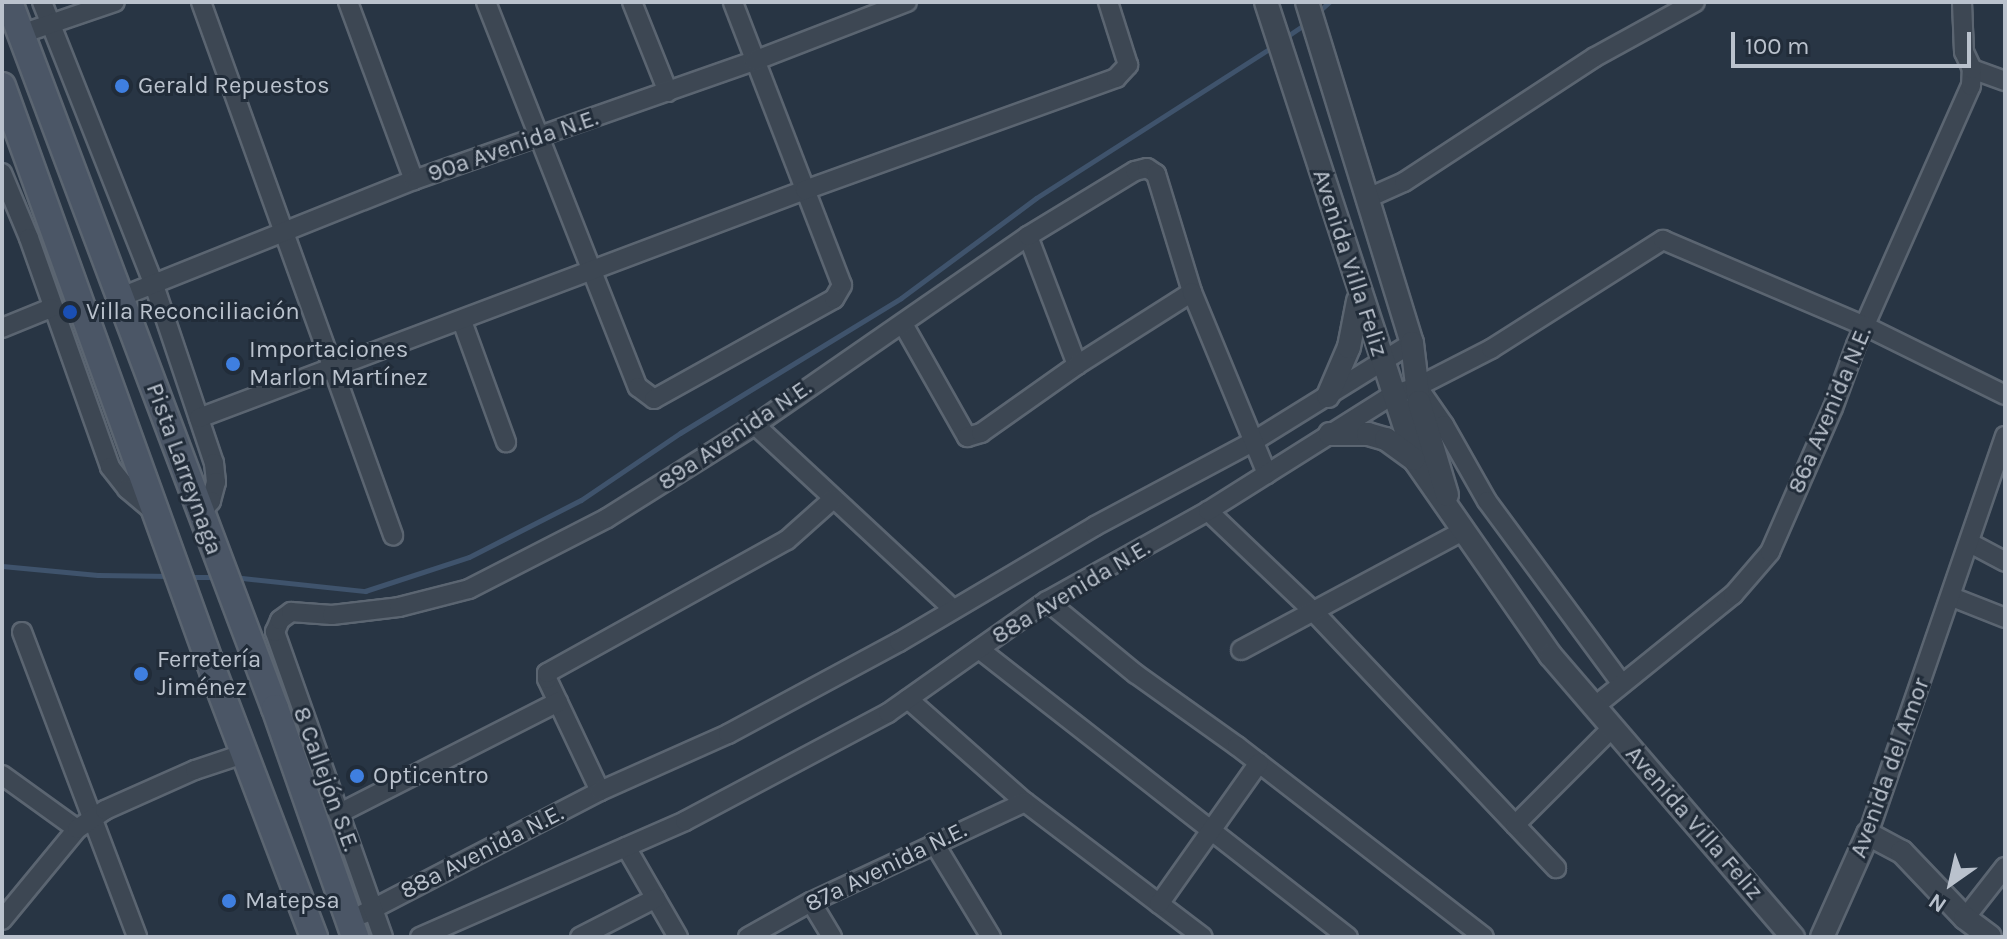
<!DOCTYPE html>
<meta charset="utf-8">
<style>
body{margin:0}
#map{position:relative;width:2007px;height:939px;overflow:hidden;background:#283544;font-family:Karla,sans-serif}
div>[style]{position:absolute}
.stream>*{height:5px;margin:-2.5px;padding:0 2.5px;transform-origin:2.5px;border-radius:2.5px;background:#3f536c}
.roads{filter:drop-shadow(2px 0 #5b6571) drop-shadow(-2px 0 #5b6571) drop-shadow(0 2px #5b6571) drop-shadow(0 -2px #5b6571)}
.minor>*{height:18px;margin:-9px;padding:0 9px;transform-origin:9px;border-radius:9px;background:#3d4753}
.tertiary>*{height:22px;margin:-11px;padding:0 11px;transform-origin:11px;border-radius:11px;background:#3d4753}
.secondary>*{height:26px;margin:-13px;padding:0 13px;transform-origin:13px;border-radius:13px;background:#4b5666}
.dots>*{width:22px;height:22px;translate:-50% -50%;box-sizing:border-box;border:4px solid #212c39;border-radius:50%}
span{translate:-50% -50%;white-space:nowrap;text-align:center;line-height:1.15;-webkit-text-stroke:6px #212c39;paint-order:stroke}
.poi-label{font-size:24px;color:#bac2cd}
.left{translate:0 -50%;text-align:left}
.street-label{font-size:24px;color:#bac2cd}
.frame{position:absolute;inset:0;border:4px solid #bac2cd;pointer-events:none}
.north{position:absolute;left:1911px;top:843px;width:80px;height:80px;-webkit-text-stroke:6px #212c39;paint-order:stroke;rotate:214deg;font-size:22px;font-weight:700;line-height:32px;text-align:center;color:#bac2cd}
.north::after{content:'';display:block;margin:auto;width:28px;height:36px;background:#bac2cd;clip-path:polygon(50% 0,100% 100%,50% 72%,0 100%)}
.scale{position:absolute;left:1731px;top:32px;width:240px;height:36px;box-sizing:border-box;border:4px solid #bac2cd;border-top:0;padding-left:10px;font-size:24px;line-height:28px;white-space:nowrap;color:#bac2cd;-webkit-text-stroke:6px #212c39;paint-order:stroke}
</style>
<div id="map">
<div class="stream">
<i style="left:1318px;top:12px;width:15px;rotate:-42deg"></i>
<i style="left:1283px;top:39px;width:30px;rotate:-34deg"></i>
<i style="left:2px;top:566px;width:96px;rotate:5.4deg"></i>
<i style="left:98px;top:575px;width:73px;rotate:0.8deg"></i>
<i style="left:189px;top:577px;width:26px"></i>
<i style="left:233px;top:577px;width:133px;rotate:6.1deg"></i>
<i style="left:365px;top:591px;width:109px;rotate:-18.1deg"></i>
<i style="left:469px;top:557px;width:126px;rotate:-27deg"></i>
<i style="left:581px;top:500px;width:120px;rotate:-34.1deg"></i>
<i style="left:680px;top:433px;width:259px;rotate:-31.4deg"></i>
<i style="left:901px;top:298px;width:168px;rotate:-36.5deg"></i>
<i style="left:1036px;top:198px;width:284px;rotate:-32.6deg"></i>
</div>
<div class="roads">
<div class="minor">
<i style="left:42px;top:2px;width:304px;rotate:68.4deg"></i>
<i style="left:154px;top:285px;width:188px;rotate:71.4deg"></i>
<i style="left:214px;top:463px;width:19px;rotate:84deg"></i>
<i style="left:216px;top:482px;width:20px;rotate:105deg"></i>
<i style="left:211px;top:501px;width:17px;rotate:130deg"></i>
<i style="left:201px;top:2px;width:567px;rotate:70.19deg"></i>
<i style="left:348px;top:2px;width:190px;rotate:69.7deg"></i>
<i style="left:486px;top:2px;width:414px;rotate:68.5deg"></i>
<i style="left:638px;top:387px;width:20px;rotate:37deg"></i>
<i style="left:654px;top:399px;width:206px;rotate:-29.1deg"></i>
<i style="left:834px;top:299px;width:16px;rotate:-60deg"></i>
<i style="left:842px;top:285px;width:303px;rotate:-111.1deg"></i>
<i style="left:632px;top:2px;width:97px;rotate:68.2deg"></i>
<i style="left:21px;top:34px;width:99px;rotate:-18.8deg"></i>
<i style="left:1972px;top:69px;width:35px;rotate:20deg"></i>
<i style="left:2px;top:173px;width:70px;rotate:67.4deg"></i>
<i style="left:29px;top:238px;width:243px;rotate:70.5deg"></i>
<i style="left:110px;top:467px;width:28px;rotate:52deg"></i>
<i style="left:127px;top:489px;width:35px;rotate:40deg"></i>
<i style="left:1368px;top:198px;width:39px;rotate:-24deg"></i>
<i style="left:1404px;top:182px;width:228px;rotate:-33.2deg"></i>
<i style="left:1595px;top:57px;width:114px;rotate:-28.8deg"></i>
<i style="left:1028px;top:236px;width:138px;rotate:69.2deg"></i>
<i style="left:121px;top:297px;width:315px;rotate:-21.8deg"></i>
<i style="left:414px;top:180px;width:360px;rotate:-19.3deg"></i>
<i style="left:754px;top:61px;width:164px;rotate:-21.1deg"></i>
<i style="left:462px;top:321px;width:129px;rotate:70deg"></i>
<i style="left:903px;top:324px;width:130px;rotate:60.5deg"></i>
<i style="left:967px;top:437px;width:15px;rotate:-16deg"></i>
<i style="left:981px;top:433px;width:118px;rotate:-35.3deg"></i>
<i style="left:1077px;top:365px;width:136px;rotate:-32.4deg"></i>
<i style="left:2px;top:328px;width:53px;rotate:-22.2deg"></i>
<i style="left:1419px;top:389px;width:44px;rotate:55.2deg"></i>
<i style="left:1444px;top:425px;width:87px;rotate:60.5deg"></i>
<i style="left:1487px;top:501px;width:226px;rotate:53.6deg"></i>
<i style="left:199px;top:418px;width:647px;rotate:-20.62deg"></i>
<i style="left:805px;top:190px;width:331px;rotate:-19.8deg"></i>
<i style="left:1116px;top:78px;width:18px;rotate:-47deg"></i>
<i style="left:1128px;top:65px;width:66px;rotate:-107.6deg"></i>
<i style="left:755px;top:425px;width:269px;rotate:42.9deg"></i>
<i style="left:1208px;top:511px;width:145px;rotate:43.6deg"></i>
<i style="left:1313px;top:611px;width:354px;rotate:46.6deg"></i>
<i style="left:1970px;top:543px;width:40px;rotate:28deg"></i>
<i style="left:1952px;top:597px;width:57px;rotate:21.6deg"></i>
<i style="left:1047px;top:601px;width:115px;rotate:39.4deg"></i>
<i style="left:1136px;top:674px;width:124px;rotate:35.5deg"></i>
<i style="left:1237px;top:746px;width:312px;rotate:37.7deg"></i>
<i style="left:22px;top:632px;width:326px;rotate:69.3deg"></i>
<i style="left:979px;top:649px;width:468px;rotate:38deg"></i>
<i style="left:1241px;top:650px;width:252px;rotate:-28.2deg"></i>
<i style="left:908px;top:699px;width:156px;rotate:41.4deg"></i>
<i style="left:1025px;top:802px;width:223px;rotate:37.2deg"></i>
<i style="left:1594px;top:707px;width:179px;rotate:-38.9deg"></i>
<i style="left:1733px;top:595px;width:57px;rotate:-49.3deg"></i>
<i style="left:1770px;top:552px;width:157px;rotate:-66.4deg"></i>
<i style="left:1833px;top:408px;width:67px;rotate:-69.9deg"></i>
<i style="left:1856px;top:345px;width:283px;rotate:-66.1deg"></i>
<i style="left:1971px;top:86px;width:17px;rotate:-87deg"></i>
<i style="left:1972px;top:69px;width:19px;rotate:-115deg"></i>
<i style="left:1964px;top:52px;width:50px;rotate:-92.3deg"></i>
<i style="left:2px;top:775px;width:92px;rotate:35.8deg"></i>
<i style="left:600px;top:791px;width:124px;rotate:-115.3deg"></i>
<i style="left:547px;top:679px;width:6px;rotate:-90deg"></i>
<i style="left:547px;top:673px;width:274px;rotate:-29deg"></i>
<i style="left:787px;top:540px;width:62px;rotate:-41.7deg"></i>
<i style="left:338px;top:814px;width:247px;rotate:-27deg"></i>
<i style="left:1515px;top:825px;width:137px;rotate:-45deg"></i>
<i style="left:1868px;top:834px;width:421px;rotate:-71deg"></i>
<i style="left:934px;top:843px;width:110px;rotate:58.8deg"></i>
<i style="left:626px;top:847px;width:104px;rotate:60deg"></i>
<i style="left:811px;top:902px;width:41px;rotate:59deg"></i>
<i style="left:1159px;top:904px;width:173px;rotate:-54.7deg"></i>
<i style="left:363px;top:914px;width:267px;rotate:-27.4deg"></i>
<i style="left:600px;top:791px;width:140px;rotate:-24deg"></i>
<i style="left:728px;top:734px;width:194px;rotate:-28.3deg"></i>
<i style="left:899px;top:642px;width:228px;rotate:-30.6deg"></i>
<i style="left:1095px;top:526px;width:180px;rotate:-28.1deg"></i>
<i style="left:1254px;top:441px;width:186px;rotate:-31.8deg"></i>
<i style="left:1965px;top:918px;width:65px;rotate:-51.9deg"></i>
<i style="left:2px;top:920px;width:118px;rotate:-50.5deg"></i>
<i style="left:77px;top:829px;width:34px;rotate:-34deg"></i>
<i style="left:105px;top:810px;width:98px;rotate:-24deg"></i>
<i style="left:195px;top:770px;width:51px;rotate:-18.4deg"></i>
<i style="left:383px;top:937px;width:324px;rotate:-109.5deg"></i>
<i style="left:275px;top:632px;width:13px;rotate:-67deg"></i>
<i style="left:280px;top:620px;width:14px;rotate:-36deg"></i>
<i style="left:291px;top:612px;width:41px;rotate:4.2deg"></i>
<i style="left:332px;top:615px;width:67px;rotate:-6.8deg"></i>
<i style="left:399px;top:607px;width:72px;rotate:-14.4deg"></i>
<i style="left:469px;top:589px;width:155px;rotate:-27.2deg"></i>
<i style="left:607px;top:518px;width:175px;rotate:-32.1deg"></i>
<i style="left:755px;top:425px;width:332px;rotate:-34.7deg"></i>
<i style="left:1028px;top:236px;width:125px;rotate:-31.3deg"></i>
<i style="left:1135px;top:171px;width:12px;rotate:-14deg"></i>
<i style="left:1147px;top:168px;width:11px;rotate:34deg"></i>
<i style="left:1156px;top:174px;width:123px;rotate:73deg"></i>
<i style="left:1192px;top:292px;width:197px;rotate:67.6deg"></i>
<i style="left:420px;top:937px;width:289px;rotate:-23.6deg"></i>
<i style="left:685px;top:821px;width:230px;rotate:-28deg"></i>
<i style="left:888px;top:713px;width:194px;rotate:-35.2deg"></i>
<i style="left:1047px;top:601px;width:184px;rotate:-29.2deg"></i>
<i style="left:1208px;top:511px;width:218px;rotate:-32.2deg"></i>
<i style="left:1392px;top:395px;width:26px;rotate:-18deg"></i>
<i style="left:1417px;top:387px;width:83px;rotate:-27.2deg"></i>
<i style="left:1491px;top:349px;width:204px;rotate:-32.4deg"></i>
<i style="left:1663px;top:240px;width:220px;rotate:23.1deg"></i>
<i style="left:1865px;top:326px;width:156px;rotate:26.2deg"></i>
<i style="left:580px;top:937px;width:85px;rotate:-27.2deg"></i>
<i style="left:748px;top:937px;width:72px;rotate:-29.1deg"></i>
<i style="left:811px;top:902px;width:236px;rotate:-25deg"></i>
</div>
<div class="tertiary">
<i style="left:1266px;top:2px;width:484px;rotate:71.9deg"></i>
<i style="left:1416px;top:462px;width:236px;rotate:55.2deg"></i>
<i style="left:1551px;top:656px;width:371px;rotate:49.3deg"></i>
<i style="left:1307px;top:2px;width:357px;rotate:72.9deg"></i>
<i style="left:1412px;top:343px;width:59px;rotate:83.2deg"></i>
<i style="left:1419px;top:402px;width:97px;rotate:73.2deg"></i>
<i style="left:1328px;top:396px;width:53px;rotate:-66.8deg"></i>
<i style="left:1349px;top:347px;width:47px;rotate:-78.9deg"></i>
<i style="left:1330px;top:434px;width:38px"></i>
<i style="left:1368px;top:434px;width:19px;rotate:16deg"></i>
<i style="left:1386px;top:439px;width:34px;rotate:36deg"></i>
<i style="left:1822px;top:937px;width:113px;rotate:-65.9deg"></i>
<i style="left:1868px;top:834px;width:38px;rotate:28deg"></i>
<i style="left:1902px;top:852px;width:91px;rotate:46.3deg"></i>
<i style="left:1965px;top:918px;width:31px;rotate:37deg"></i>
</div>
<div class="secondary">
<i style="left:9px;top:2px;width:754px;rotate:69.36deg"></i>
<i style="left:275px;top:708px;width:243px;rotate:70.7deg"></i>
<i style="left:2px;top:86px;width:622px;rotate:70.17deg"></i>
<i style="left:213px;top:671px;width:285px;rotate:69.2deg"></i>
</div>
</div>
<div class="dots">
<i style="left:122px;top:86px;background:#3f7fe0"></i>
<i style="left:70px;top:312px;background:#1a4fb4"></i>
<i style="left:233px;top:364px;background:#3f7fe0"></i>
<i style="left:141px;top:674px;background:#3f7fe0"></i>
<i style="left:357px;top:776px;background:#3f7fe0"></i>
<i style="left:229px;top:901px;background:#3f7fe0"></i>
</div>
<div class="poi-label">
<span class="left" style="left:138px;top:86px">Gerald Repuestos</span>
<span class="left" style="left:86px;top:312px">Villa Reconciliación</span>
<span class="left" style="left:249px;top:364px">Importaciones<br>Marlon Martínez</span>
<span class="left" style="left:157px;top:674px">Ferretería<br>Jiménez</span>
<span class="left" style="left:373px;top:776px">Opticentro</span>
<span class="left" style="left:245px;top:901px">Matepsa</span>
</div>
<div class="street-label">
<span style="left:513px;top:146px;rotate:-19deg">90a Avenida N.E.</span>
<span style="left:1350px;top:263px;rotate:72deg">Avenida Villa Feliz</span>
<span style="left:1830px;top:410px;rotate:-67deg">86a Avenida N.E.</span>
<span style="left:735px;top:435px;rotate:-34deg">89a Avenida N.E.</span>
<span style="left:184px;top:469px;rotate:70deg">Pista Larreynaga</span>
<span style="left:1071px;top:592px;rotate:-31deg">88a Avenida N.E.</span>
<span style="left:1890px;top:768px;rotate:-70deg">Avenida del Amor</span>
<span style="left:326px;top:779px;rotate:70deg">8 Callejón S.E.</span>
<span style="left:1694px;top:823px;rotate:49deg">Avenida Villa Feliz</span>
<span style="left:482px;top:852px;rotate:-27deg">88a Avenida N.E.</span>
<span style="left:886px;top:867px;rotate:-26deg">87a Avenida N.E.</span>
</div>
<div class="frame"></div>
<div class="north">N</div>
<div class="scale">100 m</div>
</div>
